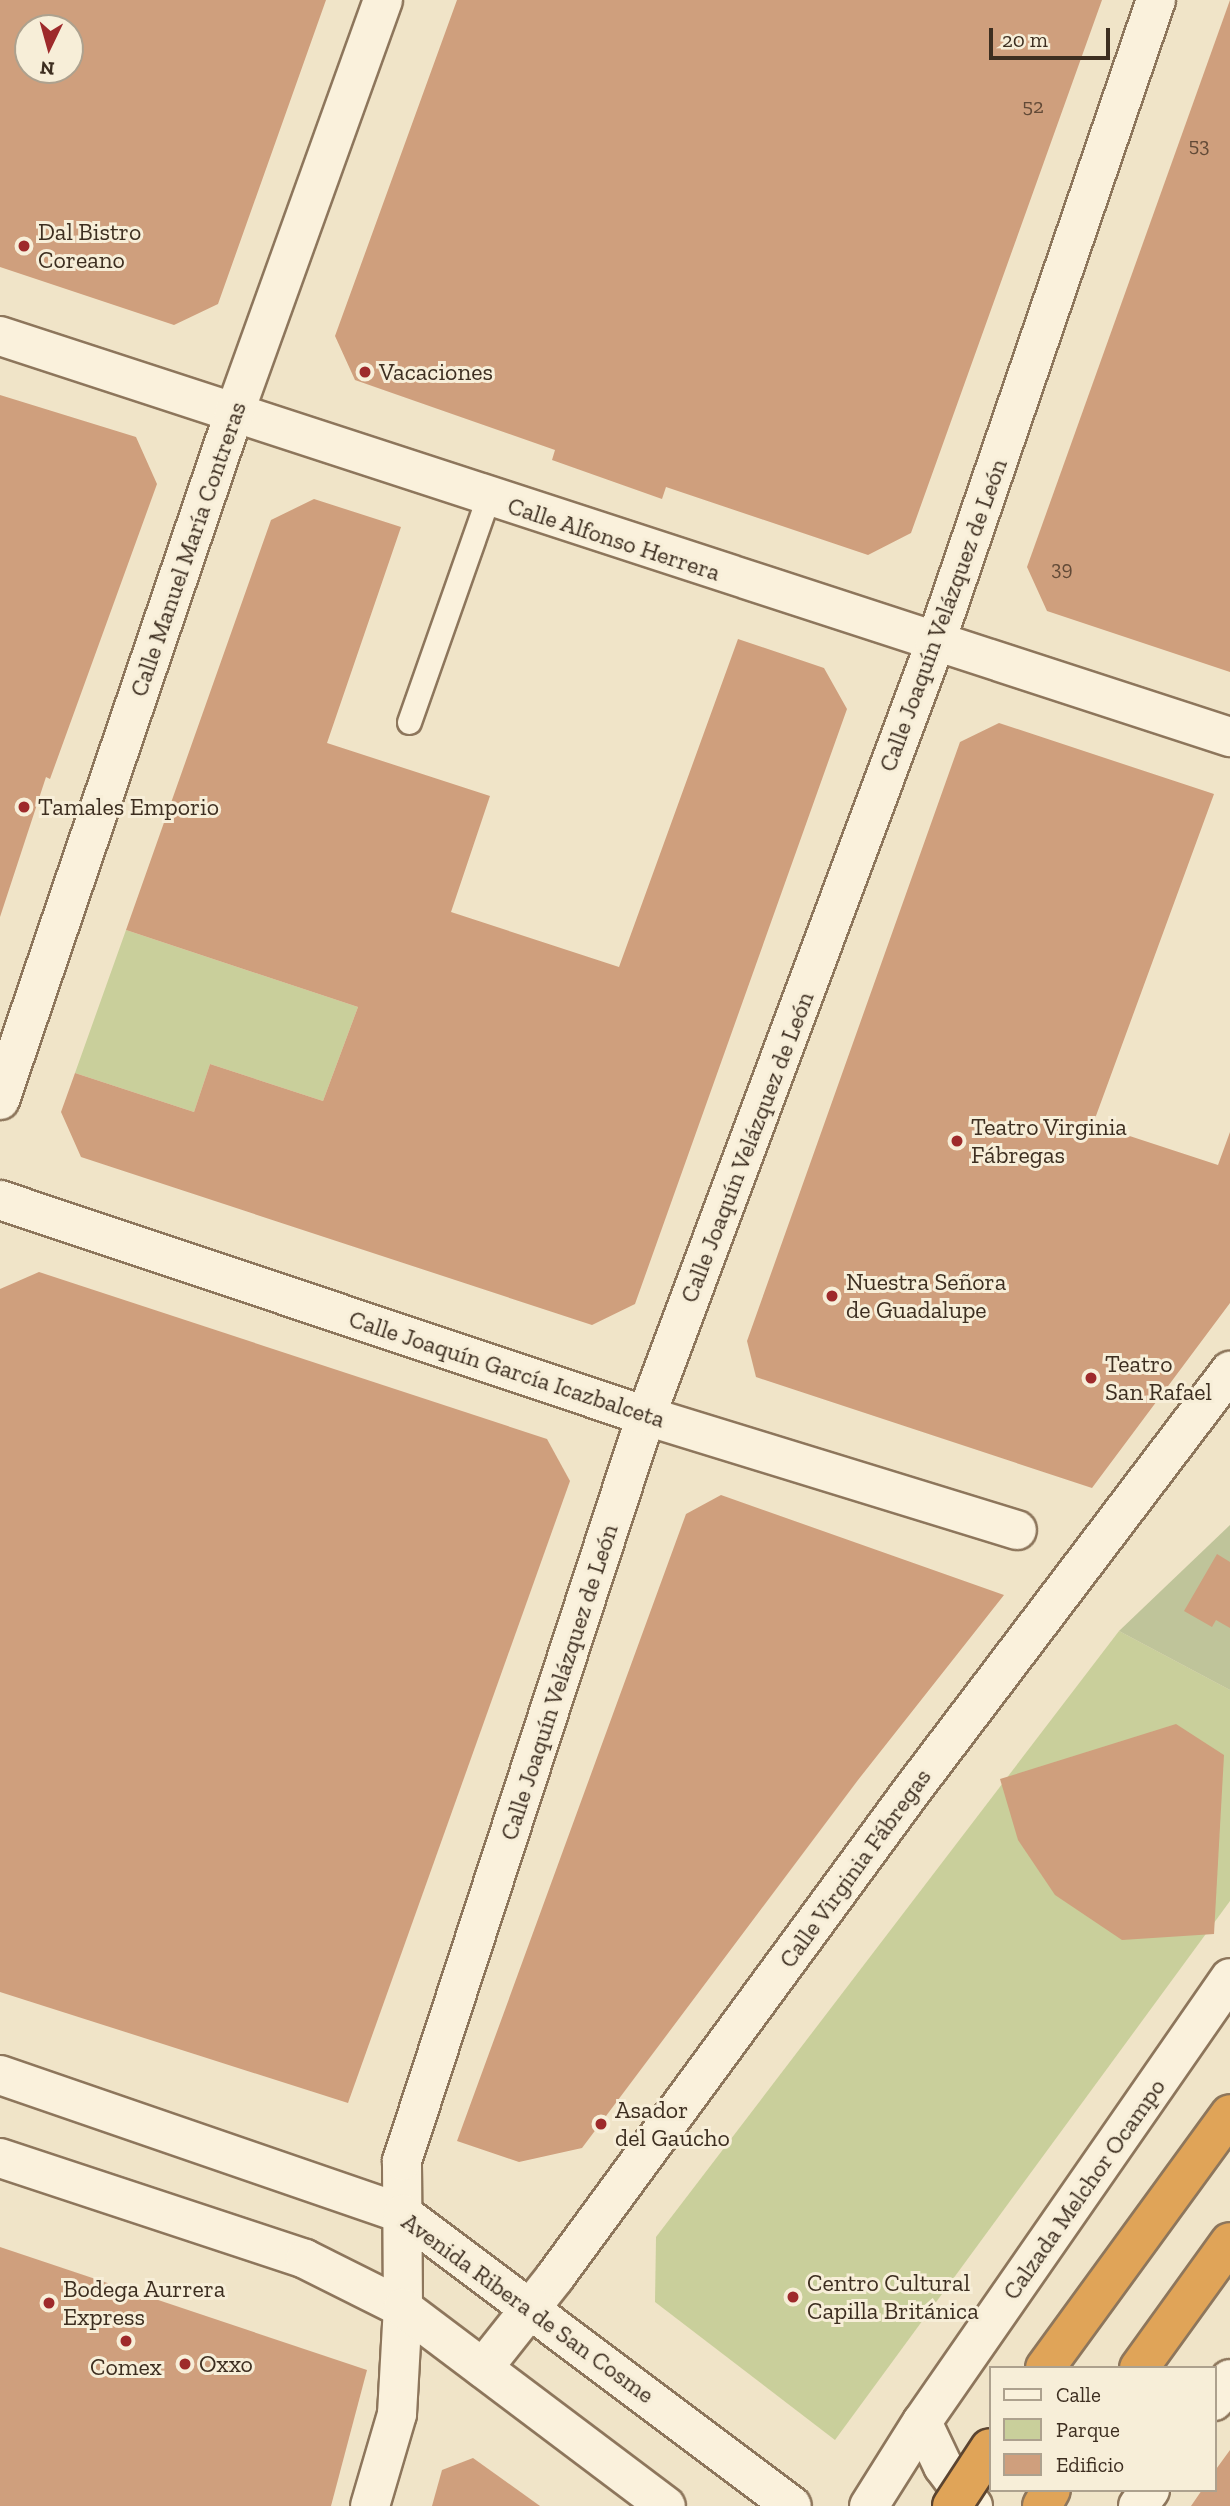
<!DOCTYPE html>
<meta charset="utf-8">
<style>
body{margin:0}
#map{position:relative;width:1230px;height:2506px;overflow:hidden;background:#f0e4c8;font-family:"Zilla Slab",serif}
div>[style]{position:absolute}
.green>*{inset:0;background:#c9cf9b}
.cemetery>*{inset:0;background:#bfc49a}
.building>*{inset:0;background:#cf9f7d}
.roads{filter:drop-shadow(2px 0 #8d765c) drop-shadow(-2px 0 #8d765c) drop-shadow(0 2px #8d765c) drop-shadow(0 -2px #8d765c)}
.lane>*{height:23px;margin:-11.5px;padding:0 11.5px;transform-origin:11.5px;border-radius:11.5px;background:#faf1dc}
.street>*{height:38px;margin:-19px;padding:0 19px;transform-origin:19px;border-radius:19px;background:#faf1dc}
.secondary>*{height:38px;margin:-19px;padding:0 19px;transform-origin:19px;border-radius:19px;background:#faf1dc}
.highway>*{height:38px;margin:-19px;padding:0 19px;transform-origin:19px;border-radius:19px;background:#e0a458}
.bridges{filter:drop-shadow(2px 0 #5b4430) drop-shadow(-2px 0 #5b4430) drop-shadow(0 2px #5b4430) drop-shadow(0 -2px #5b4430)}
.highway-bridge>*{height:38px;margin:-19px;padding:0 19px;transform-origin:19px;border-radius:19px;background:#e0a458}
.dots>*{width:19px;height:19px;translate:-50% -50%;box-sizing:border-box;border:4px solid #f7eed8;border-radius:50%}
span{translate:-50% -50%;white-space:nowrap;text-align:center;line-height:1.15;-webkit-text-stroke:6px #f7eed8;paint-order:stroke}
.number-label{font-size:21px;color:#624a37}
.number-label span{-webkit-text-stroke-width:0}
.poi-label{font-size:24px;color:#3d2e20}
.left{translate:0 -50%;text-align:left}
.street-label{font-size:24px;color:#3d2e20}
.legend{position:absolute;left:989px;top:2366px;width:228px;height:126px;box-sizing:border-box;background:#f7eed8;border:2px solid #ada18e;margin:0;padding:9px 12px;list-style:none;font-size:21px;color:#3d2e20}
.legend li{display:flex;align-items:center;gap:14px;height:35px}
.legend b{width:35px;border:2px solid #ada18e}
.north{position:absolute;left:14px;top:14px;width:70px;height:70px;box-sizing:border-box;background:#f7eed8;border:2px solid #ada18e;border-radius:50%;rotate:185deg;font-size:19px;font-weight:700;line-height:28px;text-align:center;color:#3d2e20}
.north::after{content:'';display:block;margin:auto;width:24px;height:32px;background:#9e2a2b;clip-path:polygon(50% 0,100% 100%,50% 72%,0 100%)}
.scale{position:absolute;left:989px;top:28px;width:121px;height:32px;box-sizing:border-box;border:4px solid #3d2e20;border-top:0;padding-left:9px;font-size:21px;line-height:24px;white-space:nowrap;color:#3d2e20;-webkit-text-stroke:5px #f7eed8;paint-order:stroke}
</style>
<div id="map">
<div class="green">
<i style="clip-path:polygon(126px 930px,358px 1007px,323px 1101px,210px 1064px,194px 1112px,75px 1073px)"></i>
<i style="clip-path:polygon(1119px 1631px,1230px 1690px,1230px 1901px,835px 2440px,655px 2302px,656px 2237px)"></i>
</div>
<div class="cemetery">
<i style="clip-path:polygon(1230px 1525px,1230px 1690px,1119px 1631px)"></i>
</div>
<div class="building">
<i style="clip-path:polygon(evenodd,0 0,326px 0,218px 304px,174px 325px,0 267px,0 0,28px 28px,70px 28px,70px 70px,28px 70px,28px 28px)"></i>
<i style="clip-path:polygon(457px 0,1102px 0,911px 533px,868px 555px,666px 487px,662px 499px,552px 460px,555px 450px,355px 380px,335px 336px)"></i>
<i style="clip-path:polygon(1230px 0,1230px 672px,1047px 611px,1027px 567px)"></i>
<i style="clip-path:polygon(0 395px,136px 437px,157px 484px,50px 779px,46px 777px,0 917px)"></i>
<i style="clip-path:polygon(314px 499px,401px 527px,327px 743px,490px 796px,451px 912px,619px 967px,738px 639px,824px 668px,847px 709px,635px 1304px,592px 1325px,81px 1157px,61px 1112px,75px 1073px,194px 1112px,210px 1064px,323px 1101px,358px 1007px,126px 930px,271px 520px)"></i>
<i style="clip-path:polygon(999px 723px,1214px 794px,1093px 1124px,1218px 1165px,1230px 1132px,1230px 1303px,1092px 1488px,756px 1377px,747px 1341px,960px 742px)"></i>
<i style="clip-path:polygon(39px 1272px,547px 1439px,570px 1481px,348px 2103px,0 1992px,0 1289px)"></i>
<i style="clip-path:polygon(721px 1495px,1004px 1595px,858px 1780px,582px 2148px,519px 2162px,457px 2141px,686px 1514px)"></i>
<i style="clip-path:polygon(1217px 1554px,1230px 1562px,1230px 1628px,1216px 1620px,1212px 1627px,1184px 1611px)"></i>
<i style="clip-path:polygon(1176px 1724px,1224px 1755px,1214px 1934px,1122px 1940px,1055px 1895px,1018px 1840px,1000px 1779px)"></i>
<i style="clip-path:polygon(0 2247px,367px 2370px,331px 2506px,0 2506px)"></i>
<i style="clip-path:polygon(1230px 2450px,1230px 2506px,1191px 2506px,1202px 2490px,1214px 2490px,1214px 2472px)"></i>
<i style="clip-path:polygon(473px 2458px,540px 2506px,432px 2506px,442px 2470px)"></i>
</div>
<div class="roads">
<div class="lane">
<i style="left:409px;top:722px;width:238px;rotate:-70.6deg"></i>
</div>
<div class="street">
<i style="left:0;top:336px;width:1294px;rotate:18.06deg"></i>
<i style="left:0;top:1100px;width:725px;rotate:-71.17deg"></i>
<i style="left:234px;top:414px;width:440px;rotate:-70.2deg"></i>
<i style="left:0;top:1200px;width:681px;rotate:18.49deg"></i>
<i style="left:646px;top:1416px;width:388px;rotate:17.1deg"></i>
<i style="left:483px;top:2368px;width:116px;rotate:-51.6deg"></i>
<i style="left:555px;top:2277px;width:605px;rotate:-53.74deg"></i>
<i style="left:913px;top:1789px;width:525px;rotate:-52.82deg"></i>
<i style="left:370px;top:2506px;width:96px;rotate:-73.6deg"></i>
<i style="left:397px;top:2414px;width:106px;rotate:-86.8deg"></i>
<i style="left:403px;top:2308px;width:147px;rotate:-90.4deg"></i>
<i style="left:402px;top:2161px;width:784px;rotate:-71.87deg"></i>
<i style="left:646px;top:1416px;width:824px;rotate:-69.48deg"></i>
<i style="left:935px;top:644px;width:681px;rotate:-71.06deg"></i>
</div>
<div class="secondary">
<i style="left:0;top:2075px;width:426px;rotate:19deg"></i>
<i style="left:403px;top:2214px;width:486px;rotate:36.9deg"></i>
<i style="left:0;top:2158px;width:321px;rotate:18.3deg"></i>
<i style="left:305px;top:2259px;width:110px;rotate:26.6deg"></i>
<i style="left:403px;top:2308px;width:329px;rotate:37deg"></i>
<i style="left:1214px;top:2401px;width:27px;rotate:-54deg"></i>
<i style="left:922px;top:2422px;width:49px;rotate:64.5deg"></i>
<i style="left:943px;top:2466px;width:50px;rotate:53.1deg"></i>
<i style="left:869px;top:2506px;width:99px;rotate:-57.8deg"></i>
<i style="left:922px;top:2422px;width:540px;rotate:-55.25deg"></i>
<i style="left:1138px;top:2506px;width:20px;rotate:-53deg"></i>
</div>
<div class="highway">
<i style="left:1045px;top:2368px;width:314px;rotate:-53.9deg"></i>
<i style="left:1139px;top:2368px;width:155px;rotate:-54.2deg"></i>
<i style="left:1042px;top:2506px;width:18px;rotate:-61deg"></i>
</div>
</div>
<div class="bridges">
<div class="highway-bridge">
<i style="left:952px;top:2506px;width:69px;rotate:-56.8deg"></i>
</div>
</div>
<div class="dots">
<i style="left:24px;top:246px;background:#9e2a2b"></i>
<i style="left:365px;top:372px;background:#9e2a2b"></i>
<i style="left:24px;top:807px;background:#9e2a2b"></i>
<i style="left:957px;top:1141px;background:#9e2a2b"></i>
<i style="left:832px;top:1296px;background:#9e2a2b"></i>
<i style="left:1091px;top:1378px;background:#9e2a2b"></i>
<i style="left:601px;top:2124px;background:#9e2a2b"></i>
<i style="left:793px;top:2297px;background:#9e2a2b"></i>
<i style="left:49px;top:2303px;background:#9e2a2b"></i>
<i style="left:126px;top:2341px;background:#9e2a2b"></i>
<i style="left:185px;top:2364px;background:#9e2a2b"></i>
</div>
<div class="number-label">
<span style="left:1033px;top:106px">52</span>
<span style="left:1199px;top:145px">53</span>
<span style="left:1062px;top:568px">39</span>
</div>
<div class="poi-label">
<span class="left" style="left:38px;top:246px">Dal Bistro<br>Coreano</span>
<span class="left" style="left:379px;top:372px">Vacaciones</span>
<span class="left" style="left:38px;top:807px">Tamales Emporio</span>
<span class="left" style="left:971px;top:1141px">Teatro Virginia<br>Fábregas</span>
<span class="left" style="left:846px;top:1296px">Nuestra Señora<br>de Guadalupe</span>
<span class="left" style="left:1105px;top:1378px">Teatro<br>San Rafael</span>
<span class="left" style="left:615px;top:2124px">Asador<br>del Gaucho</span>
<span class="left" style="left:807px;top:2297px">Centro Cultural<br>Capilla Británica</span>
<span class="left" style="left:63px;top:2303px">Bodega Aurrera<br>Express</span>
<span class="left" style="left:199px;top:2364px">Oxxo</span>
<span style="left:126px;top:2367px">Comex</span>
</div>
<div class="street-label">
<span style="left:614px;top:539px;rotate:18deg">Calle Alfonso Herrera</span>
<span style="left:188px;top:549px;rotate:-71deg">Calle Manuel María Contreras</span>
<span style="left:943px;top:615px;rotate:-70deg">Calle Joaquín Velázquez de León</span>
<span style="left:747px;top:1147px;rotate:-69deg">Calle Joaquín Velázquez de León</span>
<span style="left:507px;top:1369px;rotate:18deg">Calle Joaquín García Icazbalceta</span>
<span style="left:559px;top:1682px;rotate:-72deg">Calle Joaquín Velázquez de León</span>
<span style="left:855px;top:1868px;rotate:-54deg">Calle Virginia Fábregas</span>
<span style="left:1084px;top:2189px;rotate:-55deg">Calzada Melchor Ocampo</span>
<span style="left:528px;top:2308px;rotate:36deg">Avenida Ribera de San Cosme</span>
</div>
<ul class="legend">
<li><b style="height:9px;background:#faf1dc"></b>Calle</li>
<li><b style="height:19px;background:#c9cf9b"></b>Parque</li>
<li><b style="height:19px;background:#cf9f7d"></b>Edificio</li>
</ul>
<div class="north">N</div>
<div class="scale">20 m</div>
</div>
